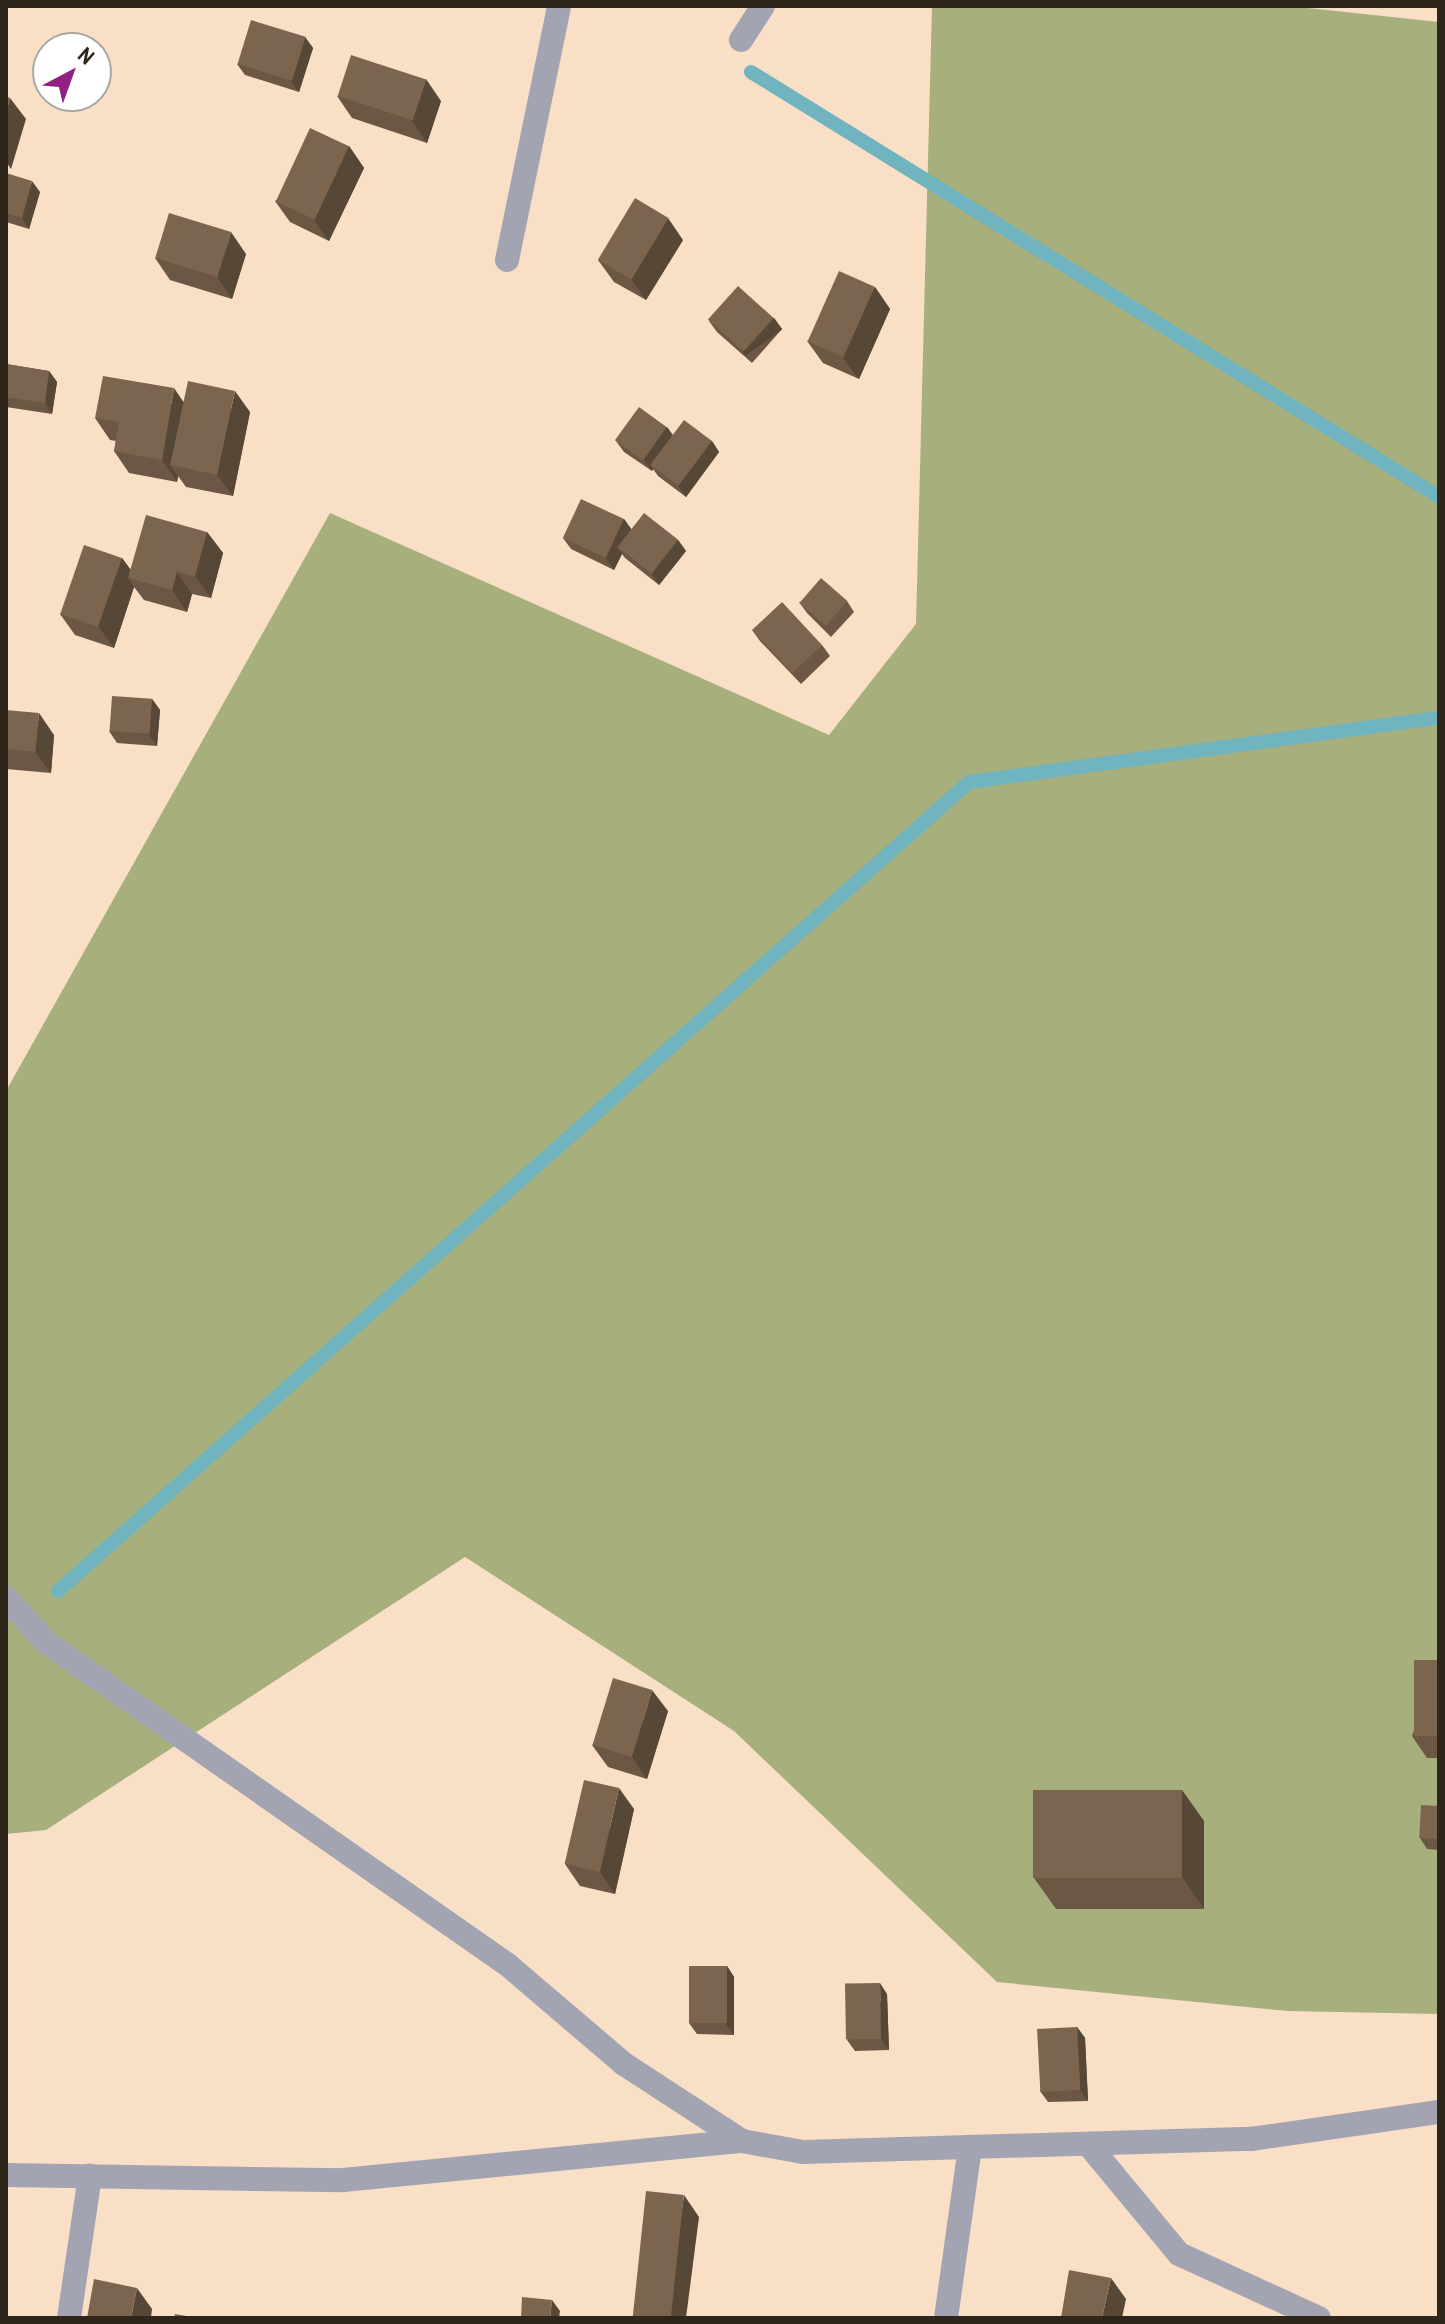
<!DOCTYPE html>
<style>
body{margin:0}
#map{position:relative;width:1445px;height:2324px;overflow:hidden;background:#fadfc7;font-family:"Archivo Narrow",sans-serif}
div>[style]{position:absolute}
.forest>*{inset:0;background:#a7af7c}
.stream>*{height:14px;margin:-7px;padding:0 7px;transform-origin:7px;border-radius:7px;background:#70b4c0}
.minor>*{height:24px;margin:-12px;padding:0 12px;transform-origin:12px;border-radius:12px;background:#a3a4b2}
.wall>*{inset:0;background:#6b5744}
.shaded-wall>*{inset:0;background:#574737;transform-origin:0 0}
.building>*{inset:0;background:#7c654f;transform-origin:0 0}
span{translate:-50% -50%;white-space:nowrap;text-align:center;line-height:1.15;-webkit-text-stroke:8px #fff;paint-order:stroke}
.frame{position:absolute;inset:0;border:8px solid #2e251b;pointer-events:none}
.north{position:absolute;left:32px;top:32px;width:80px;height:80px;box-sizing:border-box;background:#fff;border:2px solid #aba8a4;border-radius:50%;rotate:41deg;font-size:22px;font-weight:700;line-height:32px;text-align:center;color:#2e251b}
.north::after{content:'';display:block;margin:auto;width:28px;height:36px;background:#912181;clip-path:polygon(50% 0,100% 100%,50% 72%,0 100%)}
</style>
<div id="map">
<div class="forest">
<i style="clip-path:polygon(932px 6px,1289px 6px,1439px 22px,1439px 2014px,1288px 2011px,997px 1982px,734px 1731px,465px 1557px,46px 1830px,6px 1834px,6px 1091px,330px 513px,829px 735px,916px 624px)"></i>
</div>
<div class="stream">
<i style="left:751px;top:72px;width:809px;rotate:31.7deg"></i>
<i style="left:58px;top:1591px;width:1218px;rotate:-41.61deg"></i>
<i style="left:969px;top:782px;width:474px;rotate:-7.8deg"></i>
</div>
<div class="minor">
<i style="left:741px;top:40px;width:40px;rotate:-57.1deg"></i>
<i style="left:507px;top:260px;width:259px;rotate:-78.4deg"></i>
<i style="left:6px;top:1598px;width:61px;rotate:47.7deg"></i>
<i style="left:47px;top:1643px;width:562px;rotate:34.93deg"></i>
<i style="left:508px;top:1965px;width:153px;rotate:40.5deg"></i>
<i style="left:624px;top:2064px;width:141px;rotate:33.1deg"></i>
<i style="left:1088px;top:2144px;width:143px;rotate:50.4deg"></i>
<i style="left:1179px;top:2254px;width:154px;rotate:24.6deg"></i>
<i style="left:6px;top:2175px;width:337px;rotate:0.9deg"></i>
<i style="left:343px;top:2180px;width:401px;rotate:-5.6deg"></i>
<i style="left:742px;top:2141px;width:62px;rotate:10.2deg"></i>
<i style="left:803px;top:2152px;width:448px;rotate:-1.7deg"></i>
<i style="left:1251px;top:2139px;width:190px;rotate:-8.2deg"></i>
<i style="left:69px;top:2318px;width:144px;rotate:-81.6deg"></i>
<i style="left:946px;top:2318px;width:173px;rotate:-82deg"></i>
</div>
<div class="wall">
<i style="clip-path:polygon(305px 37px,313px 48px,299px 92px,245px 75px,237px 64px)"></i>
<i style="clip-path:polygon(337px 96px,441px 101px,427px 143px,352px 118px)"></i>
<i style="clip-path:polygon(349px 146px,364px 168px,329px 241px,290px 222px,275px 201px)"></i>
<i style="clip-path:polygon(6px 173px,40px 192px,29px 229px,6px 222px)"></i>
<i style="clip-path:polygon(683px 240px,646px 300px,614px 282px,598px 260px)"></i>
<i style="clip-path:polygon(246px 254px,232px 299px,170px 280px,155px 258px)"></i>
<i style="clip-path:polygon(875px 287px,890px 309px,859px 379px,823px 363px,807px 341px)"></i>
<i style="clip-path:polygon(774px 318px,782px 329px,752px 363px,717px 332px,709px 321px)"></i>
<i style="clip-path:polygon(6px 364px,49px 371px,57px 382px,52px 414px,6px 407px)"></i>
<i style="clip-path:polygon(183px 402px,250px 412px,233px 496px,186px 487px,178px 476px,177px 482px,129px 473px,114px 451px,116px 441px,110px 440px,95px 418px)"></i>
<i style="clip-path:polygon(667px 427px,673px 435px,712px 441px,719px 452px,686px 497px,658px 476px,653px 469px,652px 471px,624px 452px,616px 441px)"></i>
<i style="clip-path:polygon(624px 519px,631px 529px,678px 540px,686px 551px,659px 585px,625px 558px,622px 554px,614px 570px,571px 549px,563px 538px)"></i>
<i style="clip-path:polygon(207px 532px,223px 553px,211px 598px,192px 594px,187px 612px,144px 600px,134px 587px,114px 648px,75px 635px,60px 614px,122px 558px,131px 570px)"></i>
<i style="clip-path:polygon(847px 601px,854px 612px,831px 637px,807px 613px,799px 602px)"></i>
<i style="clip-path:polygon(752px 630px,822px 645px,830px 656px,801px 684px,760px 641px)"></i>
<i style="clip-path:polygon(152px 699px,160px 710px,157px 746px,117px 743px,109px 731px)"></i>
<i style="clip-path:polygon(6px 710px,54px 735px,51px 773px,6px 769px)"></i>
<i style="clip-path:polygon(1439px 1660px,1439px 1758px,1427px 1758px,1412px 1736px)"></i>
<i style="clip-path:polygon(668px 1711px,647px 1779px,608px 1767px,592px 1745px)"></i>
<i style="clip-path:polygon(1439px 1806px,1439px 1850px,1427px 1849px,1420px 1838px)"></i>
<i style="clip-path:polygon(634px 1809px,615px 1894px,580px 1886px,565px 1864px)"></i>
<i style="clip-path:polygon(1204px 1821px,1204px 1909px,1056px 1909px,1034px 1878px)"></i>
<i style="clip-path:polygon(727px 1966px,734px 1977px,734px 2035px,697px 2034px,689px 2023px)"></i>
<i style="clip-path:polygon(887px 1994px,889px 2050px,855px 2051px,847px 2040px)"></i>
<i style="clip-path:polygon(1077px 2027px,1085px 2038px,1088px 2101px,1048px 2102px,1040px 2091px)"></i>
</div>
<div class="shaded-wall">
<i style="clip-path:polygon(305px 37px,313px 48px,299px 92px,291px 81px)"></i>
<i style="clip-path:polygon(426px 79px,441px 101px,427px 143px,412px 121px)"></i>
<i style="clip-path:polygon(10px 98px,26px 119px,11px 169px,6px 162px,6px 113px)"></i>
<i style="clip-path:polygon(349px 146px,364px 168px,329px 241px,314px 220px)"></i>
<i style="clip-path:polygon(32px 181px,40px 192px,29px 229px,22px 218px)"></i>
<i style="clip-path:polygon(668px 218px,683px 240px,646px 300px,631px 279px)"></i>
<i style="clip-path:polygon(231px 232px,246px 254px,232px 299px,217px 277px)"></i>
<i style="clip-path:polygon(875px 287px,890px 309px,859px 379px,843px 358px)"></i>
<i style="left:774px;top:318px;width:14px;height:45px;rotate:54deg"></i>
<i style="clip-path:polygon(49px 371px,57px 382px,52px 414px,45px 403px)"></i>
<i style="clip-path:polygon(174px 388px,189px 410px,170px 465px,178px 476px,177px 482px,162px 460px)"></i>
<i style="clip-path:polygon(235px 391px,250px 412px,233px 496px,217px 475px)"></i>
<i style="clip-path:polygon(667px 427px,674px 438px,650px 465px,653px 469px,652px 471px,644px 460px)"></i>
<i style="clip-path:polygon(712px 441px,719px 452px,686px 497px,678px 486px)"></i>
<i style="clip-path:polygon(624px 519px,632px 530px,617px 547px,622px 554px,614px 570px,606px 558px)"></i>
<i style="clip-path:polygon(207px 532px,223px 553px,211px 598px,195px 576px)"></i>
<i style="clip-path:polygon(678px 540px,686px 551px,659px 585px,652px 574px)"></i>
<i style="clip-path:polygon(122px 558px,137px 579px,128px 578px,134px 587px,114px 648px,98px 626px)"></i>
<i style="clip-path:polygon(177px 572px,192px 594px,187px 612px,172px 590px)"></i>
<i style="clip-path:polygon(152px 699px,160px 710px,157px 746px,149px 735px)"></i>
<i style="clip-path:polygon(39px 713px,54px 735px,51px 773px,35px 752px)"></i>
<i style="clip-path:polygon(652px 1690px,668px 1711px,647px 1779px,632px 1757px)"></i>
<i style="clip-path:polygon(619px 1788px,634px 1809px,615px 1894px,600px 1872px)"></i>
<i style="clip-path:polygon(1182px 1790px,1204px 1821px,1204px 1909px,1182px 1877px)"></i>
<i style="clip-path:polygon(727px 1966px,734px 1977px,734px 2035px,726px 2024px)"></i>
<i style="clip-path:polygon(880px 1983px,887px 1994px,889px 2050px,881px 2039px)"></i>
<i style="clip-path:polygon(1077px 2027px,1085px 2038px,1088px 2101px,1080px 2090px)"></i>
<i style="clip-path:polygon(684px 2195px,699px 2217px,686px 2318px,668px 2318px)"></i>
<i style="clip-path:polygon(1111px 2278px,1126px 2299px,1122px 2318px,1102px 2318px)"></i>
<i style="clip-path:polygon(137px 2288px,152px 2309px,151px 2318px,131px 2318px)"></i>
<i style="clip-path:polygon(552px 2300px,560px 2311px,559px 2318px,550px 2318px)"></i>
</div>
<div class="building">
<i style="left:251px;top:20px;width:57px;height:46px;rotate:17deg"></i>
<i style="left:351px;top:55px;width:79px;height:43px;rotate:18deg"></i>
<i style="clip-path:polygon(6px 96px,10px 98px,6px 113px)"></i>
<i style="left:310px;top:128px;width:43px;height:81px;rotate:25deg"></i>
<i style="clip-path:polygon(6px 173px,32px 181px,22px 218px,6px 213px)"></i>
<i style="left:635px;top:198px;width:39px;height:72px;rotate:31deg"></i>
<i style="left:169px;top:213px;width:65px;height:47px;rotate:17deg"></i>
<i style="left:839px;top:271px;width:39px;height:77px;rotate:24deg"></i>
<i style="left:738px;top:286px;width:48px;height:45px;rotate:42deg"></i>
<i style="clip-path:polygon(6px 364px,49px 371px,45px 403px,6px 397px)"></i>
<i style="clip-path:polygon(103px 376px,174px 388px,162px 460px,114px 451px,119px 422px,95px 418px)"></i>
<i style="left:188px;top:381px;width:48px;height:86px;rotate:12deg"></i>
<i style="left:639px;top:407px;width:34px;height:41px;rotate:36deg"></i>
<i style="left:684px;top:420px;width:35px;height:56px;rotate:37deg"></i>
<i style="left:581px;top:499px;width:47px;height:43px;rotate:25deg"></i>
<i style="left:644px;top:513px;width:43px;height:43px;rotate:38deg"></i>
<i style="clip-path:polygon(146px 515px,207px 532px,195px 576px,177px 572px,172px 590px,128px 578px)"></i>
<i style="left:84px;top:545px;width:40px;height:73px;rotate:19deg"></i>
<i style="left:821px;top:578px;width:35px;height:33px;rotate:41deg"></i>
<i style="left:782px;top:602px;width:59px;height:41px;rotate:47deg"></i>
<i style="left:112px;top:696px;width:40px;height:35px;rotate:4deg"></i>
<i style="left:6px;top:710px;width:33px;height:39px;rotate:5deg"></i>
<i style="left:1414px;top:1660px;width:25px;height:76px"></i>
<i style="left:613px;top:1678px;width:41px;height:70px;rotate:17deg"></i>
<i style="left:584px;top:1780px;width:36px;height:86px;rotate:13deg"></i>
<i style="left:1033px;top:1790px;width:149px;height:88px"></i>
<i style="left:1421px;top:1805px;width:18px;height:33px;rotate:3deg"></i>
<i style="left:689px;top:1966px;width:38px;height:57px"></i>
<i style="left:880px;top:1983px;width:56px;height:35px;rotate:89deg"></i>
<i style="left:1077px;top:2027px;width:63px;height:40px;rotate:87deg"></i>
<i style="left:646px;top:2191px;width:38px;height:128px;rotate:6deg"></i>
<i style="clip-path:polygon(1069px 2270px,1111px 2278px,1102px 2318px,1061px 2318px)"></i>
<i style="clip-path:polygon(94px 2279px,137px 2288px,131px 2318px,87px 2318px)"></i>
<i style="clip-path:polygon(522px 2297px,552px 2300px,550px 2318px,521px 2318px)"></i>
<i style="clip-path:polygon(175px 2314px,198px 2318px,174px 2318px)"></i>
</div>
<div class="frame"></div>
<div class="north">N</div>
</div>
